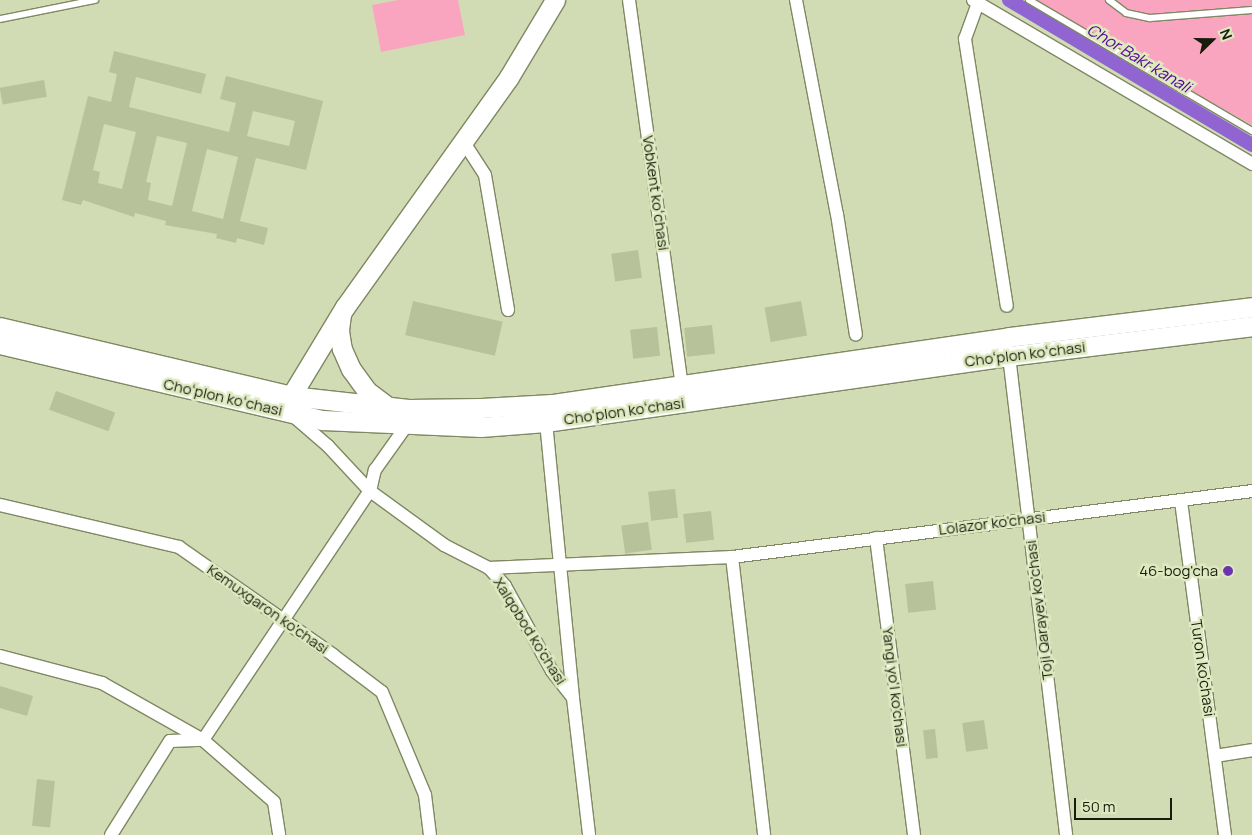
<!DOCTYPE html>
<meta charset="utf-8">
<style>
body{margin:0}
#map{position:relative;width:1252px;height:835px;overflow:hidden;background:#d1dcb4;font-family:Manrope,sans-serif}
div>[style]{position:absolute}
.green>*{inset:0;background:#faa5bf}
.canal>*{height:14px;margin:-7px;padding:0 7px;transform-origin:7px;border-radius:7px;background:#9065d2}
.building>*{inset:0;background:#b7c19a;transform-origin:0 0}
.roads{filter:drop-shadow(1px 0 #7f8863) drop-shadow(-1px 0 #7f8863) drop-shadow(0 1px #7f8863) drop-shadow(0 -1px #7f8863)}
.lane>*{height:6px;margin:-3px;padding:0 3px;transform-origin:3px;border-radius:3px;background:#fff}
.street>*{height:12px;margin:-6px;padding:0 6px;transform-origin:6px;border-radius:6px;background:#fff}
.secondary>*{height:19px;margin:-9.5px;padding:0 9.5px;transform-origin:9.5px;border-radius:9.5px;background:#fff}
.dots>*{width:14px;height:14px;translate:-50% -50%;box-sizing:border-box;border:2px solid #dee9c0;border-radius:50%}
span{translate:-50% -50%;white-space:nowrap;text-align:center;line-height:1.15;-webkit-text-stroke:5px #dee9c0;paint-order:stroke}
.street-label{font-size:15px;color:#181c0d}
.poi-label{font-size:15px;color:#181c0d}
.right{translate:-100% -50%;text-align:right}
.water-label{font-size:16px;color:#520793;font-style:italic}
.north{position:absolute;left:1187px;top:15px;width:50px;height:50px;-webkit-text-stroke:4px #dee9c0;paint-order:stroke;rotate:68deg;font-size:14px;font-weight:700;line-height:20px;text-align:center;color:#181c0d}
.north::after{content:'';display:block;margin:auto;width:18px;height:22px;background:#181c0d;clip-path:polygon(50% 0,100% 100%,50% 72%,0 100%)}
.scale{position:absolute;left:1074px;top:798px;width:98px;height:22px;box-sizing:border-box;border:2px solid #181c0d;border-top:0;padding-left:6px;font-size:15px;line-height:18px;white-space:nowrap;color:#181c0d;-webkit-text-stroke:4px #dee9c0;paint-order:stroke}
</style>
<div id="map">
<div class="green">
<i style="clip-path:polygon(398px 0,458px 0,465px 35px,381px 52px,372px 5px)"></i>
<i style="clip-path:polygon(1036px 0,1252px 0,1252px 125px,1126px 54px)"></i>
</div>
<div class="canal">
<i style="left:1009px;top:0;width:283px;rotate:30.8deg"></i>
</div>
<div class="building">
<i style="clip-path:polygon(evenodd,114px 51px,206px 74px,201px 94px,136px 77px,129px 107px,229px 132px,236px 103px,220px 99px,226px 76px,323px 101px,306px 170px,256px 158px,240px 221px,268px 228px,264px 245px,237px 238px,236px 243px,216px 238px,217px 234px,165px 225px,166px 221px,135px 213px,134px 217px,83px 200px,81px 205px,62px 200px,88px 96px,111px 102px,117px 74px,109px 72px,114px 51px,253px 111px,295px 121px,289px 146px,247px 136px,253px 111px,114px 51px,104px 124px,136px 132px,122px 189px,98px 183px,100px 172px,93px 170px,104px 124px,114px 51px,157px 136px,187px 143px,172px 206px,148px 200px,151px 183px,146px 182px,157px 136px,114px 51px,207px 149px,238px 157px,223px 219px,192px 211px,207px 149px)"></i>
<i style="left:44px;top:80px;width:17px;height:45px;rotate:80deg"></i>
<i style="left:638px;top:250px;width:28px;height:27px;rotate:82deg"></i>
<i style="left:413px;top:301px;width:92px;height:35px;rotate:13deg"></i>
<i style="left:801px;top:301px;width:35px;height:37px;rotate:80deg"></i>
<i style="left:712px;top:325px;width:29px;height:28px;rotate:84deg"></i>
<i style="left:657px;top:327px;width:29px;height:27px;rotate:84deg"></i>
<i style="left:56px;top:391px;width:63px;height:20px;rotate:20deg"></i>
<i style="left:675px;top:489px;width:29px;height:27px;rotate:84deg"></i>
<i style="left:711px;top:511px;width:29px;height:28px;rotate:84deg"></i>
<i style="left:648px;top:522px;width:28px;height:27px;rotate:82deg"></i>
<i style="left:933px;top:581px;width:29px;height:28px;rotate:84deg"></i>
<i style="clip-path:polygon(0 686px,33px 696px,27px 716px,0 708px)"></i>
<i style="left:984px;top:720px;width:29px;height:22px;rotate:82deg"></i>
<i style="left:935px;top:729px;width:29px;height:12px;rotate:84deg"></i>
<i style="left:37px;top:779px;width:18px;height:47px;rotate:6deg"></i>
</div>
<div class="roads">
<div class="lane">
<i style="left:1029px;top:0;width:259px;rotate:30.4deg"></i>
<i style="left:1109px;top:0;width:21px;rotate:37deg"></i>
<i style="left:1126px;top:13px;width:25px;rotate:12deg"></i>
<i style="left:1150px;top:18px;width:102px;rotate:-4.5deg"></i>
<i style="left:0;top:19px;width:97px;rotate:-11.3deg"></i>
</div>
<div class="street">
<i style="left:629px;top:0;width:389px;rotate:82.2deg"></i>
<i style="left:796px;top:0;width:218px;rotate:79.2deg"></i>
<i style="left:837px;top:214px;width:122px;rotate:81.1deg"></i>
<i style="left:973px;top:0;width:324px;rotate:30.4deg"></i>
<i style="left:978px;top:3px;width:38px;rotate:110deg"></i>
<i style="left:965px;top:39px;width:270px;rotate:81.1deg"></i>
<i style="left:463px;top:141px;width:40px;rotate:57.1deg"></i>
<i style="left:485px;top:175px;width:137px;rotate:80.3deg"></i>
<i style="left:1009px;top:356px;width:482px;rotate:83.2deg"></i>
<i style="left:291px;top:414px;width:49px;rotate:40.9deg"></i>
<i style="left:328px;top:446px;width:62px;rotate:47deg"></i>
<i style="left:370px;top:491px;width:92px;rotate:36.1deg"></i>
<i style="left:444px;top:545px;width:51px;rotate:27.1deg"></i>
<i style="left:489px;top:568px;width:24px;rotate:48deg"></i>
<i style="left:505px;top:586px;width:97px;rotate:61.1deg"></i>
<i style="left:552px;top:671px;width:34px;rotate:52deg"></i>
<i style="left:573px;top:698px;width:138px;rotate:83.3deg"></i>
<i style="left:546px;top:422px;width:277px;rotate:84.4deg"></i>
<i style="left:1181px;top:501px;width:337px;rotate:82.5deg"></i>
<i style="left:0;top:505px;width:184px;rotate:13.2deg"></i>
<i style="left:179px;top:547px;width:188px;rotate:35deg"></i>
<i style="left:333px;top:655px;width:61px;rotate:37.1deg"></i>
<i style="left:382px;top:692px;width:112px;rotate:67.3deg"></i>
<i style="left:425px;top:795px;width:40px;rotate:82.9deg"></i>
<i style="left:876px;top:538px;width:299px;rotate:82.7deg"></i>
<i style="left:732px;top:557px;width:280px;rotate:83.4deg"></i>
<i style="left:489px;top:568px;width:243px;rotate:-2.6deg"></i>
<i style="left:732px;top:557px;width:524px;rotate:-7.23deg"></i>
<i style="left:0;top:656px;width:106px;rotate:14.8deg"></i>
<i style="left:102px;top:683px;width:116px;rotate:29.4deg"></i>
<i style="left:203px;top:740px;width:94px;rotate:41.1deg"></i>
<i style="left:274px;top:802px;width:33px;rotate:81deg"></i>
<i style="left:1215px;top:756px;width:37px;rotate:-9deg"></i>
<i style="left:111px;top:835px;width:111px;rotate:-57.9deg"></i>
<i style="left:170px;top:741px;width:33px;rotate:-2deg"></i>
<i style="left:203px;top:740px;width:300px;rotate:-56.2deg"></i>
<i style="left:370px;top:491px;width:22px;rotate:-77deg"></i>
<i style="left:375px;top:470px;width:55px;rotate:-54.6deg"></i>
</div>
<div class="secondary">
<i style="left:341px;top:314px;width:17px;rotate:97deg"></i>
<i style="left:339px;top:331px;width:18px;rotate:81deg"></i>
<i style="left:342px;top:349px;width:22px;rotate:66deg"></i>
<i style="left:351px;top:369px;width:27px;rotate:54deg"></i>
<i style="left:367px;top:391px;width:25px;rotate:37deg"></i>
<i style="left:0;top:327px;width:299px;rotate:13.3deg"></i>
<i style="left:291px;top:396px;width:118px;rotate:6.3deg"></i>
<i style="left:408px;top:409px;width:73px;rotate:-0.8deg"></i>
<i style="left:481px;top:408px;width:71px;rotate:-3.2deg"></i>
<i style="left:552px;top:404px;width:462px;rotate:-8.3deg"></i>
<i style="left:1009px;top:337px;width:245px;rotate:-7deg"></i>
<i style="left:0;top:344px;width:331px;rotate:13.3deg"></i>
<i style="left:322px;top:420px;width:159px;rotate:2.5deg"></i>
<i style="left:481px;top:427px;width:65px;rotate:-4.4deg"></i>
<i style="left:546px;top:422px;width:468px;rotate:-8.1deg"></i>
<i style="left:1009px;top:356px;width:245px;rotate:-7deg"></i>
<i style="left:291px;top:407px;width:11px;rotate:-90deg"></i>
<i style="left:291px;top:396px;width:104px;rotate:-58.8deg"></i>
<i style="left:345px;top:307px;width:282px;rotate:-54.5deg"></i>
<i style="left:509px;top:77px;width:90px;rotate:-59.1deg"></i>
</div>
</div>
<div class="dots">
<i style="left:1228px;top:571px;background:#6a35ac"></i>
</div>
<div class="street-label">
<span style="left:656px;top:193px;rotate:82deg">Vobkent koʻchasi</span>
<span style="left:1025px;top:354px;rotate:-7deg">Choʻplon koʻchasi</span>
<span style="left:223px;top:397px;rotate:13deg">Choʻplon koʻchasi</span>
<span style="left:624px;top:411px;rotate:-8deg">Choʻplon koʻchasi</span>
<span style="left:992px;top:523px;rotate:-7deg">Lolazor ko'chasi</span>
<span style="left:268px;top:609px;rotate:35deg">Kemuxgaron ko'chasi</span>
<span style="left:1039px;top:610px;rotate:-97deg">Toji Qarayev ko'chasi</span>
<span style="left:530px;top:631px;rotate:58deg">Xalqobod ko'chasi</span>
<span style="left:1203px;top:668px;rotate:82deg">Turon ko'chasi</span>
<span style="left:895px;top:687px;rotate:83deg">Yangi yo'l ko'chasi</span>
</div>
<div class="poi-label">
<span class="right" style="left:1218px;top:571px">46-bog'cha</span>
</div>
<div class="water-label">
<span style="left:1139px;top:58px;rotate:31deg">Chor Bakr kanali</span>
</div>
<div class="north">N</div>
<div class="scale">50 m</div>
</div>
